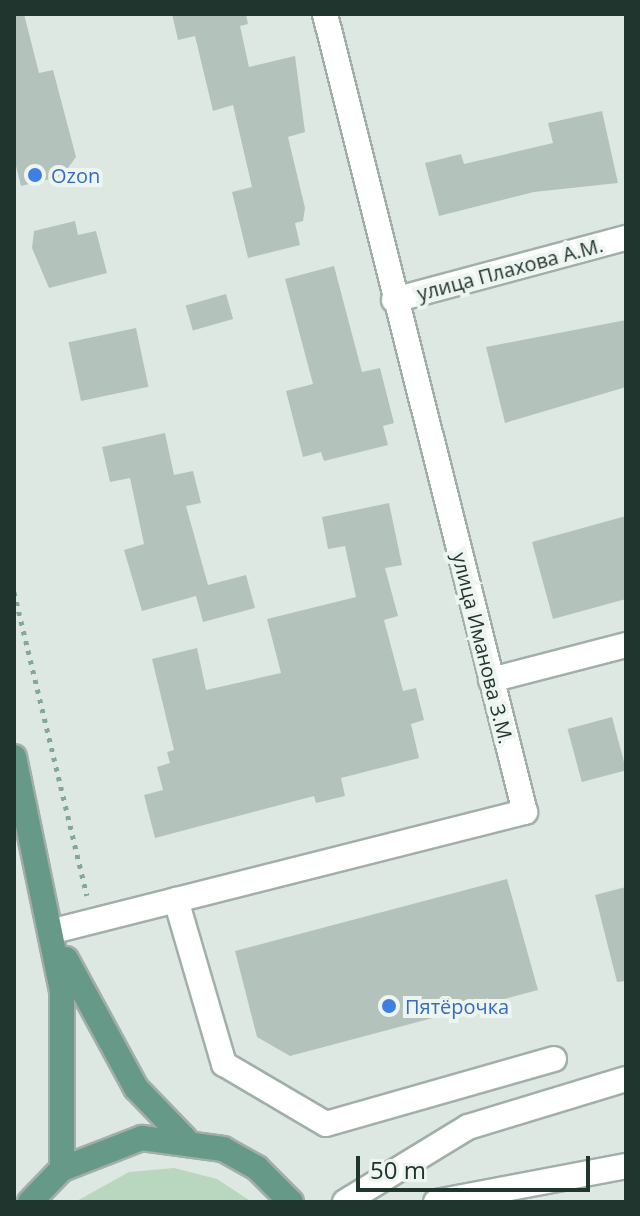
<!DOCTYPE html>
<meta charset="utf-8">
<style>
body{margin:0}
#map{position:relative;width:640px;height:1216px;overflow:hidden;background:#dee8e3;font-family:"Open Sans",sans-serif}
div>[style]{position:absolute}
.green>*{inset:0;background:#b9d7bf}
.building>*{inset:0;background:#b4c2bc;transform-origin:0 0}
.path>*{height:5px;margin-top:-2.5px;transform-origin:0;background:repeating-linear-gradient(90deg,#82a89a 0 4px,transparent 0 10px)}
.roads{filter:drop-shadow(2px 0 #a2afa9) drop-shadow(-2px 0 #a2afa9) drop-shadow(0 2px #a2afa9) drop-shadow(0 -2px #a2afa9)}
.minor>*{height:24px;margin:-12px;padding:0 12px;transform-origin:12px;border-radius:12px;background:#fff}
.major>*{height:24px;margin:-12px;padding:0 12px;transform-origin:12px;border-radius:12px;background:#679989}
.dots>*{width:22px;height:22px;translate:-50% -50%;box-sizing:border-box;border:4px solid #eef5f1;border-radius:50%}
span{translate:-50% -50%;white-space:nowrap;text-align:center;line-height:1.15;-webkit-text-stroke:8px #eef5f1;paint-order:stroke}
.shop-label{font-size:20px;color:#366cbe}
.left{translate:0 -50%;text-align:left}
.street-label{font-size:20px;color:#21352f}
.frame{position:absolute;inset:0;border:16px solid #21352f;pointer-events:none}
.scale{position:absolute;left:356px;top:1156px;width:234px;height:36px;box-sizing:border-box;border:4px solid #21352f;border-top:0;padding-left:10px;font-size:24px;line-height:28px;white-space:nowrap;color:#21352f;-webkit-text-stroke:6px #eef5f1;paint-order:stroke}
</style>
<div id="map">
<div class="green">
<i style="clip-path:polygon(174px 1168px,217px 1179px,252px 1202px,75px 1202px,129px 1172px)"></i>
</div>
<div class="building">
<i style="clip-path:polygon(14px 14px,24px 14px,39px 73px,53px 70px,76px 157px,62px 176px,21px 186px,14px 158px)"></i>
<i style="clip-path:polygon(172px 14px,246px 14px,248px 24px,240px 26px,249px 67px,295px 56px,305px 132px,288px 137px,305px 208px,303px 221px,295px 223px,300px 245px,248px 258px,232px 192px,252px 187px,233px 105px,213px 111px,195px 36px,178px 40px)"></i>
<i style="clip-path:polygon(602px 111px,618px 183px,534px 192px,439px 216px,425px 163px,461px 154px,464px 164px,553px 143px,548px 123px)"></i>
<i style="clip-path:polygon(75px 221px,78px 235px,96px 231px,107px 273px,49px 288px,32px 248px,34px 231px)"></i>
<i style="clip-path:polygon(334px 266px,362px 372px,380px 368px,394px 423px,383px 426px,388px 445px,324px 461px,321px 452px,303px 457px,286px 391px,313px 384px,285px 279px)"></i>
<i style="left:226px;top:294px;width:26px;height:42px;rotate:74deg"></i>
<i style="clip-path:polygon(626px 320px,626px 387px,505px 423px,486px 347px)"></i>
<i style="left:136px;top:328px;width:60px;height:69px;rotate:78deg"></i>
<i style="clip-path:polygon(165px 433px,174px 475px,193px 471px,201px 503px,186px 506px,208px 585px,246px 575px,255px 608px,203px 622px,196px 596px,142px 611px,124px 550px,144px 544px,130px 478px,110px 482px,102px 447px)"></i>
<i style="clip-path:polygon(389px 503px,402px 565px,385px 568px,398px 616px,384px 620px,403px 691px,416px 688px,424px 720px,411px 724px,419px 758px,341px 778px,345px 796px,316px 803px,314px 796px,155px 838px,144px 795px,163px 790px,157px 767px,170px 763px,167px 752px,174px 750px,152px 659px,197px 648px,206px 690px,281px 673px,267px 619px,356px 597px,345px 546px,328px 549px,322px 517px)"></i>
<i style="clip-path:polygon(626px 516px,626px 599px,553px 619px,532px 542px)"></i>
<i style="left:612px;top:717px;width:55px;height:46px;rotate:75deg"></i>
<i style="clip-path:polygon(507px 879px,538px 990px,290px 1056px,257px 1037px,235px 951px)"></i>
<i style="clip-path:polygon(626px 887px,626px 981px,617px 982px,595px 895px)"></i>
</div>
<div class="path">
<i style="left:14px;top:592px;width:312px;rotate:76.5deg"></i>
</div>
<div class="roads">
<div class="minor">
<i style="left:394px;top:300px;width:240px;rotate:-15deg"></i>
<i style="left:491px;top:680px;width:139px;rotate:-14.5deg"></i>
<i style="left:176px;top:900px;width:171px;rotate:73.7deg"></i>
<i style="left:224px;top:1064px;width:118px;rotate:30.5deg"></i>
<i style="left:326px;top:1124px;width:237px;rotate:-15.9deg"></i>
<i style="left:54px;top:931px;width:486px;rotate:-14.2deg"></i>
<i style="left:525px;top:812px;width:823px;rotate:-104.07deg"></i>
<i style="left:345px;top:1202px;width:144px;rotate:-31.4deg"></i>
<i style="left:468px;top:1127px;width:165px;rotate:-16.9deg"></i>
<i style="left:436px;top:1202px;width:193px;rotate:-10.7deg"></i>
</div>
<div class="major">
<i style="left:14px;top:757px;width:238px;rotate:78.4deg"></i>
<i style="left:62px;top:990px;width:179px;rotate:90deg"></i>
<i style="left:66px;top:959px;width:147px;rotate:61.5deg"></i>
<i style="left:136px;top:1088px;width:71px;rotate:46.1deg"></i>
<i style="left:30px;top:1202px;width:46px;rotate:-45.9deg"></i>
<i style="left:62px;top:1169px;width:86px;rotate:-21.2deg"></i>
<i style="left:142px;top:1138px;width:82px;rotate:7.7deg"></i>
<i style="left:223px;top:1149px;width:39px;rotate:29deg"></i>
<i style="left:257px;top:1168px;width:48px;rotate:45deg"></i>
</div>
</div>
<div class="dots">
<i style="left:35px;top:175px;background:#3f7fe0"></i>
<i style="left:389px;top:1006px;background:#3f7fe0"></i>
</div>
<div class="shop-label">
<span class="left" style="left:51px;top:175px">Ozon</span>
<span class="left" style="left:405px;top:1006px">Пятёрочка</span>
</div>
<div class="street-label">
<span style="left:510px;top:269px;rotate:-15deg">улица Плахова А.М.</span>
<span style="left:483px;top:648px;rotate:76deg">улица Иманова З.М.</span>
</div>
<div class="frame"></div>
<div class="scale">50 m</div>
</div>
